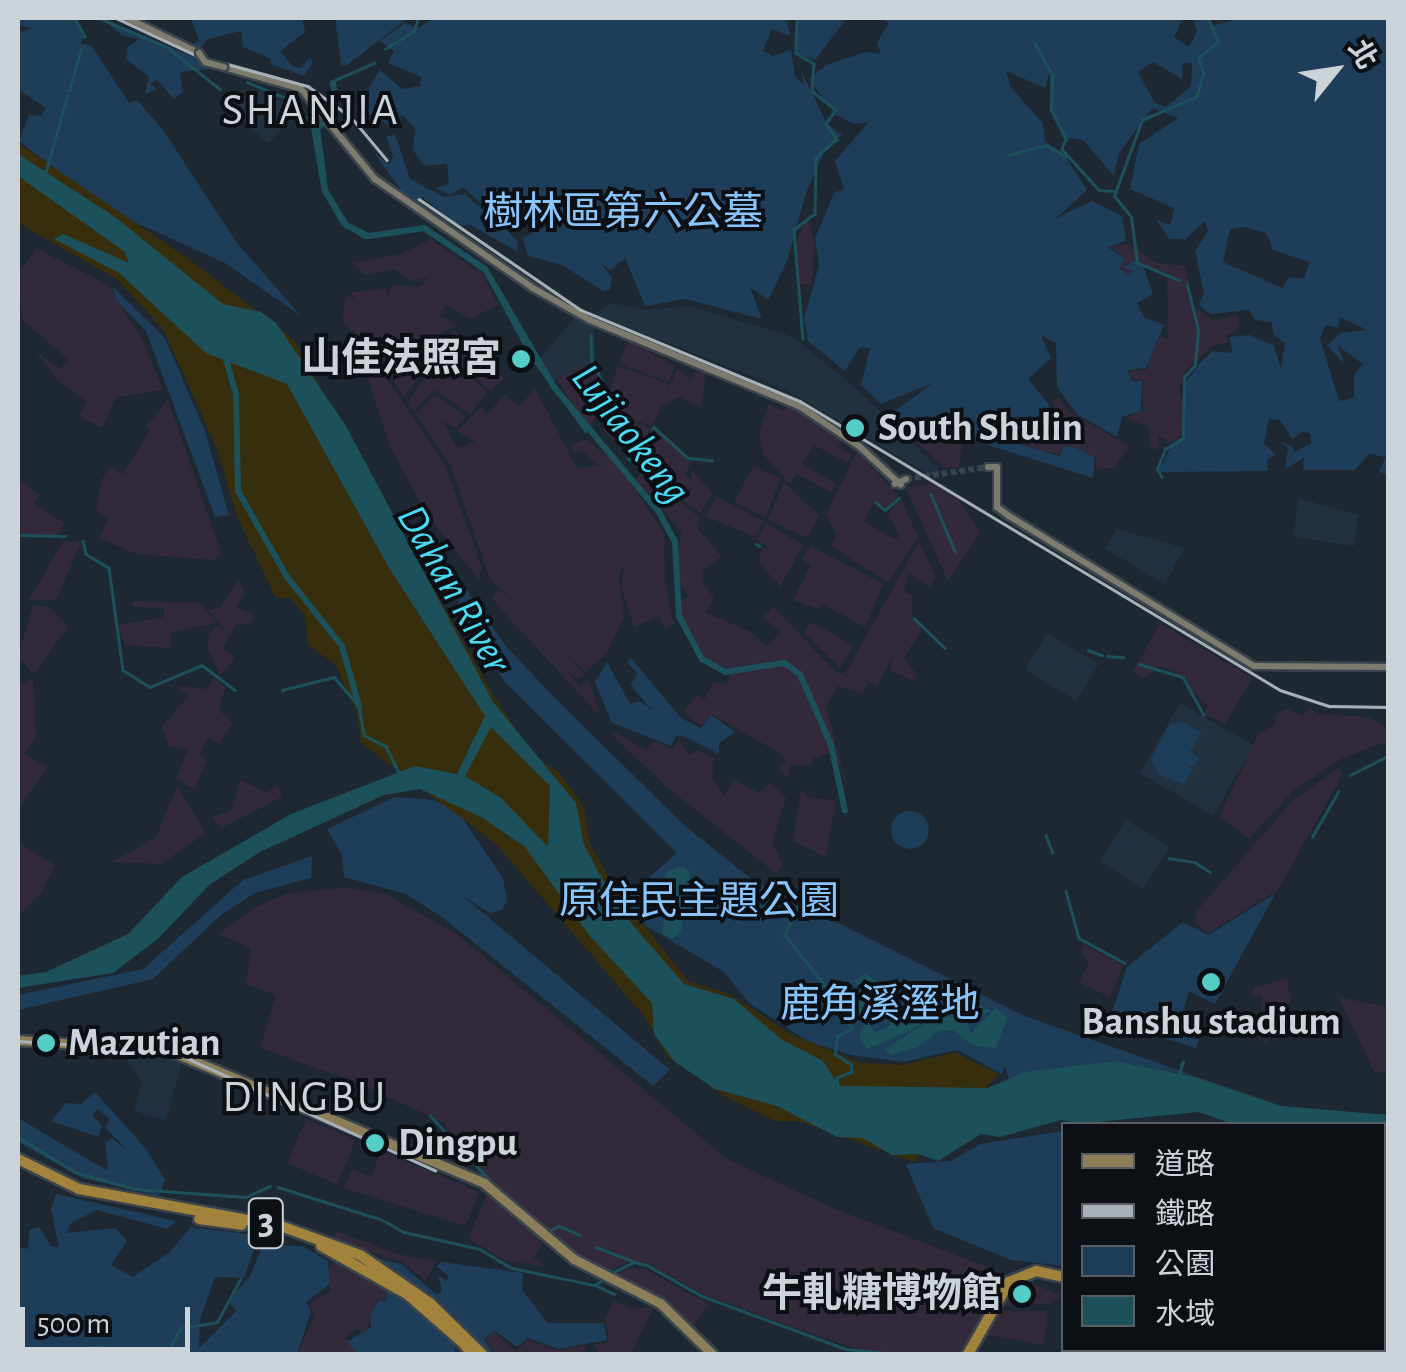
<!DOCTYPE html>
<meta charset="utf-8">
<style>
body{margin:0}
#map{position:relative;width:1406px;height:1372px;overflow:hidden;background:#1d2832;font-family:"Alegreya Sans","Noto Sans TC",sans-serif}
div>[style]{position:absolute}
.built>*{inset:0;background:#213140;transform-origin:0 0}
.industrial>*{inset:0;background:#322a3a;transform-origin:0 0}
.green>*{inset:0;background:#1e3d58}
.round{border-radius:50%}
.sand>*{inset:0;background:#362e0d}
.water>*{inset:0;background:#1c515b}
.stream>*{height:2.5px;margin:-1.25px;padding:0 1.25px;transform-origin:1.25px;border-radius:1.25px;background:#1c515b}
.river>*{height:6px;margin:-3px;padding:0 3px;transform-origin:3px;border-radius:3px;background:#1c515b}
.secondary-tunnel>*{height:6px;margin-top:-3px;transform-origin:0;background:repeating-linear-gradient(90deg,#37424b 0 6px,transparent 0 9px)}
.roads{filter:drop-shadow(2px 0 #3a444c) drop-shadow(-2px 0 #3a444c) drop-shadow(0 2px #3a444c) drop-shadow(0 -2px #3a444c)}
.secondary>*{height:6px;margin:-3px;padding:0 3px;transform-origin:3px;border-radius:3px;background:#7c7b6d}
.primary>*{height:9px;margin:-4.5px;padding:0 4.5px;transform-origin:4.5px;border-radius:4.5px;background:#8c7e58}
.highway>*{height:10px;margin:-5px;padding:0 5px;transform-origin:5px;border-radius:5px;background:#a2833b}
.rail>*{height:2.5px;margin:-1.25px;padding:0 1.25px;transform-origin:1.25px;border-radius:1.25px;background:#a8b1b8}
.bridges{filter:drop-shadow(2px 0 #3a444c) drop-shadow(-2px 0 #3a444c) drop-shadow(0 2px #3a444c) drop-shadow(0 -2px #3a444c)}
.secondary-bridge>*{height:6px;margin:-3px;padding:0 3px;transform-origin:3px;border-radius:3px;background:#7c7b6d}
.dots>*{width:28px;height:28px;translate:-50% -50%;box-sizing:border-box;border:5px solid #0c1015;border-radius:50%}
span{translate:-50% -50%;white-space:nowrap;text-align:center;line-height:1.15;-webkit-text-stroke:8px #0c1015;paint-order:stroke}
.shield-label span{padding:2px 8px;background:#0c1015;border:2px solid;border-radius:8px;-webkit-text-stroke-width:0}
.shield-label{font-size:38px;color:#ccd4da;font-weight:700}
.park-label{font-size:40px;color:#88c5fc}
.poi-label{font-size:40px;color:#ccd4da;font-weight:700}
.right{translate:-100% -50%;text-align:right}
.left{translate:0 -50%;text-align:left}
.water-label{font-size:42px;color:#49daf4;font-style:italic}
.quarter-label{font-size:45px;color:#ccd4da;letter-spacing:2.5px}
.frame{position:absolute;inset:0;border:20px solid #ccd4da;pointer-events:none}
.legend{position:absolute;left:1061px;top:1122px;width:325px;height:230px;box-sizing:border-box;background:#0c1015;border:2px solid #595e64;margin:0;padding:12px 18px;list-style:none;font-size:30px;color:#ccd4da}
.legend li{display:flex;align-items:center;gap:20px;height:50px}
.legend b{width:50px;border:2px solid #595e64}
.north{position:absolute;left:1286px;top:20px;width:100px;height:100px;-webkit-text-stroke:8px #0c1015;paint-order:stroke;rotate:60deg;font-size:28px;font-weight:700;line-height:40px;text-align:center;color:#ccd4da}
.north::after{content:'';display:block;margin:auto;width:35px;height:45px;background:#ccd4da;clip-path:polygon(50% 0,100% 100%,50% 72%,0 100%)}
.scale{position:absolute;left:20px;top:1307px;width:170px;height:45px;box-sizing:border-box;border:5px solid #ccd4da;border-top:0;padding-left:12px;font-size:30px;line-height:35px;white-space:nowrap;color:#ccd4da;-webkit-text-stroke:8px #0c1015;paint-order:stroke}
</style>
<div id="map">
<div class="built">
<i style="clip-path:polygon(243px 89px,272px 93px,294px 111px,269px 144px,237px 117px,236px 97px)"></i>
<i style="clip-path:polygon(612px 303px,648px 310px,689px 306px,791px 336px,855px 387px,941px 471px,930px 475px,786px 390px,594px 314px)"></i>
<i style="clip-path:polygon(576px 317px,594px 327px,596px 369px,586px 373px,582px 365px,553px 381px,539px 359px)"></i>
<i style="clip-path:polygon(1298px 498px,1358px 515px,1355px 546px,1293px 537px)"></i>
<i style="clip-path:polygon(1117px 529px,1184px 548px,1165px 584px,1105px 549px)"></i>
<i style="left:1047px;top:633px;width:60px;height:43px;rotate:31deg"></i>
<i style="left:1180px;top:703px;width:85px;height:81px;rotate:30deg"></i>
<i style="left:1126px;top:820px;width:51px;height:49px;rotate:32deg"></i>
<i style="clip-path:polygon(121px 1050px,182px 1061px,166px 1121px,134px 1111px,142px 1082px)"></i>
</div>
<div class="industrial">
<i style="clip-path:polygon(808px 218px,815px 243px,812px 285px,797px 284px,796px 241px)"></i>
<i style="clip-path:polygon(431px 239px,483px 274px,498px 305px,470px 319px,446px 305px,440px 315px,456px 326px,380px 360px,342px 320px,346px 295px,359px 302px,349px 293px,386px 288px,388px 296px,392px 285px,420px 287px,428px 278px,409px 281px,396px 269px,365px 275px,352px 263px,401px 254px)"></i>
<i style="clip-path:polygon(1127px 244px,1158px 263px,1185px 266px,1194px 307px,1213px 321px,1236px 315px,1240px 320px,1237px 331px,1226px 336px,1229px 343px,1215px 344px,1185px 371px,1179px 391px,1186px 404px,1183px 435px,1172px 443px,1158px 436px,1160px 448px,1151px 450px,1148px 426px,1124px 418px,1143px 411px,1143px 380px,1132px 380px,1128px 370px,1146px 370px,1160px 336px,1168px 340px,1167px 276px,1134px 259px,1124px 266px,1134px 271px,1128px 275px,1120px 268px,1124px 258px,1110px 246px)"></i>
<i style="clip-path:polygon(36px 248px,108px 285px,140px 335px,163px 390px,116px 397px,102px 428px,79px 416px,87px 401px,59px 381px,35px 351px,60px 369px,69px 360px,23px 320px,18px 277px)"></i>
<i style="left:454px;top:330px;width:69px;height:19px;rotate:44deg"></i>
<i style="clip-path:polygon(434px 340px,487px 392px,470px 414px,434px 390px,414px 411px,408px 403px,427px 374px,423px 371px,404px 397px,384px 367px)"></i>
<i style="clip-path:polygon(628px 340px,675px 366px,669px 382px,619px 364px)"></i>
<i style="clip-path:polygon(377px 365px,445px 465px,482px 568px,479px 580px,428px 516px,390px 447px,366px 372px)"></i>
<i style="clip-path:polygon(583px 365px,586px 373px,595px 370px,606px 392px,589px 430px,557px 379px)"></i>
<i style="clip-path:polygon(618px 366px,669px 384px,665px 399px,677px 368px,690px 378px,687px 387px,697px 368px,706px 372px,701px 407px,679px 397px,662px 406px,652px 426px,604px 410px)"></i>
<i style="clip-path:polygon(535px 388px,577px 469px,610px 463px,597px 464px,582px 450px,574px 454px,571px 446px,585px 439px,618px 464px,664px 533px,665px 581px,674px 624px,664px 629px,659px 616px,634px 627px,621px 586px,624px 567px,629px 573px,624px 565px,619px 575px,624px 617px,608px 651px,586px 672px,567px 655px,585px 675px,578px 679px,565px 668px,579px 686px,589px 681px,600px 716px,496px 604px,492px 596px,500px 590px,522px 607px,491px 581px,450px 464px,416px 414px,435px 395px,465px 416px,456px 428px,442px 421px,458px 448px,475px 442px,458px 431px,482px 406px,487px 415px,505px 394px,519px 407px)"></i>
<i style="clip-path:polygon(1059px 397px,1068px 412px,1130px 446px,1114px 468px,1096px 469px,1096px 458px,1078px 448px,1064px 445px,1060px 454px,1019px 447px,1066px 426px,1052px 402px)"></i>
<i style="clip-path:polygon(168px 400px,222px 555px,213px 560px,137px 554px,99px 538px,109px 518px,96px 510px,101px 481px,110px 466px,123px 474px,150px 430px,146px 427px)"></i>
<i style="clip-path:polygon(769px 404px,783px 411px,788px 404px,842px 441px,838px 447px,852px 455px,848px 463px,814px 445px,802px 464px,836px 484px,831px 492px,797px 474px,790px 484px,763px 454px,759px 432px)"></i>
<i style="clip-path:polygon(609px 414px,651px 428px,634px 457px,603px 431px)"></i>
<i style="clip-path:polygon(965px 427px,959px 467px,943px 467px,914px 438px,917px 431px,939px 435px)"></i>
<i style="clip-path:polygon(654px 428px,692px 462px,684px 475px,692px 481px,691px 470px,712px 493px,700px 513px,684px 501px,695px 483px,681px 499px,635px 459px)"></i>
<i style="clip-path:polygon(857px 452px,898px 496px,886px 510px,873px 503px,864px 522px,896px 540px,899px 534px,888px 515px,901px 499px,918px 537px,888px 582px,831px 546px,837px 536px,826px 514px)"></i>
<i style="clip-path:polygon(753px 467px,781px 478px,766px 517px,734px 502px)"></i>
<i style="clip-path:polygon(643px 472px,699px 517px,697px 528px,722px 556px,703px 571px,702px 582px,714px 598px,705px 612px,751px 632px,767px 647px,781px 631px,763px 618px,773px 606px,836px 672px,868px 682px,864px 693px,838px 686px,826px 706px,848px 792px,834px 751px,812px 759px,811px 766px,791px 765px,788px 779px,777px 768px,786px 760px,778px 752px,711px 714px,701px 727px,684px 711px,697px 695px,704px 700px,714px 682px,726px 684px,732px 670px,706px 662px,685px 628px,677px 602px,689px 597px,681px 584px,674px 585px,681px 531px,635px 479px)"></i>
<i style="clip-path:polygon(18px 480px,39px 494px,34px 503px,64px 523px,59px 535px,21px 536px)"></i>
<i style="clip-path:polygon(784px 482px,819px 515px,807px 538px,768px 520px)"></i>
<i style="clip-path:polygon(933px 483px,958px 499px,980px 533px,948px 581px,906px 488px)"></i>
<i style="clip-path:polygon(717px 497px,764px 521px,755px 537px,705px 516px)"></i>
<i style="clip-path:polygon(766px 523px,803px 545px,780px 587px,758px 561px,763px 548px,771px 548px,756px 540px)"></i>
<i style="clip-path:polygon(63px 541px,82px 541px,56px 600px,29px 600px)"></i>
<i style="clip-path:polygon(919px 542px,936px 577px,929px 587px,908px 573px,904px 592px,913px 596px,912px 618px,924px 626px,904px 657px,917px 675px,913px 681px,890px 670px,894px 653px,878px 685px,845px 674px)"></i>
<i style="clip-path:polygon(811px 546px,883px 584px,865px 627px,822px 604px,819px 609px,793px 600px,811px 565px,801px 558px)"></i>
<i style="clip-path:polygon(238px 580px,245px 593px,236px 607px,254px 614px,252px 623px,236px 625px,222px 648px,235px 658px,220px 676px,208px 649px,209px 635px,217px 626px,228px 632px,207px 609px,219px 609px)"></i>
<i style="clip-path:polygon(133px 601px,200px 603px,217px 623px,171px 632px,170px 648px,125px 645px,117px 625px,164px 617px,164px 608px,133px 607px)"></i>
<i style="clip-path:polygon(33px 605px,48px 607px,68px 627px,34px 674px,18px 657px)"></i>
<i style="clip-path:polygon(812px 622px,853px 646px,840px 669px,804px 632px)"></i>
<i style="clip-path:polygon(1160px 623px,1252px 678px,1225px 724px,1204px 714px,1207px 706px,1173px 670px,1159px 667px,1144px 678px,1133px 672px)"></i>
<i style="clip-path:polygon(33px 678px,36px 737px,24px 754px,48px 767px,18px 808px,18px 687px)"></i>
<i style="clip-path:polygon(214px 678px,225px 687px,219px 710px,233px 723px,219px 744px,208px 737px,200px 754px,207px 761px,194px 789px,176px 779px,188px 750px,169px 746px,162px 727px,188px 696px,176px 686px,207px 689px)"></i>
<i style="clip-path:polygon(1309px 707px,1319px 714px,1368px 717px,1388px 729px,1388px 741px,1343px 758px,1294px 790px,1249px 839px,1220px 816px,1258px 734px,1275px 725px,1275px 715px,1287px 709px,1303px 716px)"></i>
<i style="clip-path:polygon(617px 733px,646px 750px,654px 740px,672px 749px,678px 740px,690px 755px,697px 750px,714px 758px,712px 779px,725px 796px,734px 780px,759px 793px,771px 782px,786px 798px,772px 843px,783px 864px,777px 874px,667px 787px,611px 734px)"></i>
<i style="clip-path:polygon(1339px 768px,1342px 775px,1278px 890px,1208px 933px,1195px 922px,1196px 912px,1293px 800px)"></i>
<i style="clip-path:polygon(240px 780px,267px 793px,277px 785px,282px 797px,221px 828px,212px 817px,232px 810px)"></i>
<i style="clip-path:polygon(177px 786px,206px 833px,161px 864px,113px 862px,156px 837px)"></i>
<i style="clip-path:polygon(801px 789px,809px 798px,836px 800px,826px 857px,793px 841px)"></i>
<i style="clip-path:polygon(18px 843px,55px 865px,40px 895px,18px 915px)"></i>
<i style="clip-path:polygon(347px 887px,387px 895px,455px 933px,727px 1159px,835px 1209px,1061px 1295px,1051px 1303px,989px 1308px,965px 1354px,909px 1354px,857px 1349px,775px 1321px,706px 1295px,645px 1262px,629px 1261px,608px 1272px,572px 1254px,482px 1176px,442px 1122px,356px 1082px,260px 1048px,276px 995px,246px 984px,251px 948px,219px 934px,255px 907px,286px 894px)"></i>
<i style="clip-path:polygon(1083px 944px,1123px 965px,1110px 997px,1080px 983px,1089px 961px,1081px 955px)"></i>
<i style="clip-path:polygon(1287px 978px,1291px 1003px,1277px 1005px,1285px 1027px,1269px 1029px,1266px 1043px,1258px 1039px,1263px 996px,1252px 995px,1253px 988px)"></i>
<i style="clip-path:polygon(1338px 997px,1387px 1007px,1388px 1070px,1375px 1073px)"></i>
<i style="left:306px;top:1119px;width:54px;height:48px;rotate:23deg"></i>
<i style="clip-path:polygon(381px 1151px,479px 1192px,465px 1226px,344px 1188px,352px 1169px,371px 1177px)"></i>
<i style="clip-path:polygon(487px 1193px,542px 1242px,534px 1258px,545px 1267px,504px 1260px,469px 1239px)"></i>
<i style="clip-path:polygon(335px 1231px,398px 1254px,436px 1262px,425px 1280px,401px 1262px,335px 1240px)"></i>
<i style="clip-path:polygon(335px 1260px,386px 1289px,385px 1301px,378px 1299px,365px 1334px,356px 1329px,346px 1338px,358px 1354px,297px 1354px,315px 1315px,309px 1304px,330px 1292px,328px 1269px)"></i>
<i style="clip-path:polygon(628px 1268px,645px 1269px,709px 1304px,694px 1325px,712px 1342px,708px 1347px,666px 1304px,616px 1276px)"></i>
<i style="clip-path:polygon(614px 1301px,633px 1309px,653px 1307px,631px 1354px,599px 1354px,594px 1344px,609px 1343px,605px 1318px)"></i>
<i style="clip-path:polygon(995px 1311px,1048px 1311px,1044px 1345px,983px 1334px)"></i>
<i style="clip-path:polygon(494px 1332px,516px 1351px,527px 1340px,558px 1350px,585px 1345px,585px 1354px,496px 1354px,485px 1340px)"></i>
</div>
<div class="green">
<i style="clip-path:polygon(18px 18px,74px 18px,84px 32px,81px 44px,91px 45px,129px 103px,137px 100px,163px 130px,237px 243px,301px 316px,225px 263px,110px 211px,19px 141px,29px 115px,41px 116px,46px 108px,18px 89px,18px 34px,32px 28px,18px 25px)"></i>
<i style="clip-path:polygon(101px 18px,199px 59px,210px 69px,180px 72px,183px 92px,174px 99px,157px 80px,150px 84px,157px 89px,145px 94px,149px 77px,126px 59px,127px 48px,139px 39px,123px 36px)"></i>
<i style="clip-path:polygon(191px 18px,302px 18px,305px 32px,280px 51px,292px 66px,301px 68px,310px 57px,313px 63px,304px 76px,271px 64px,271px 59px,243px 47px,241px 31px,208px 39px,199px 49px,192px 44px,199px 41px)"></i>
<i style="clip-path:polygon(335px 18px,408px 18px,347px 65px,341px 65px)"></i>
<i style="clip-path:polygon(433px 18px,787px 18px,790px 36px,772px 29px,763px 51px,773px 56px,791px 50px,795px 76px,804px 85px,801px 70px,826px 123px,842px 135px,826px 148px,807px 190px,787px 261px,768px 300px,750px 287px,762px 319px,685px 299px,645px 306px,625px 258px,610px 271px,600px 262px,612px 278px,610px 290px,603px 291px,562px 265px,528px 256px,523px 238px,548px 225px,547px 216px,517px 196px,508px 210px,512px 231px,463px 187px,450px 195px,435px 188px,449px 184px,447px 164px,424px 166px,413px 150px,415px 129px,403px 115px,388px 125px,357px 107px,380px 70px,402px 89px,420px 86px,421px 77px,388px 63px,394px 51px,380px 41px,405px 23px,419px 28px)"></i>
<i style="clip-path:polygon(798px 18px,846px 18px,846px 19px,815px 60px,795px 53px)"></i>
<i style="clip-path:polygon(evenodd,881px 18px,1183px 18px,1174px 37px,1189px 47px,1197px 31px,1193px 18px,1209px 18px,1212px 26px,1242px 18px,1388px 18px,1388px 474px,1379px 472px,1386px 457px,1369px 454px,1355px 470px,1303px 470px,1304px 457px,1285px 470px,1288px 448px,1280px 441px,1293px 447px,1293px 453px,1311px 443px,1311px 434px,1303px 431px,1293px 439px,1280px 420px,1269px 419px,1264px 443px,1276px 455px,1267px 459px,1268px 471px,1158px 472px,1173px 443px,1182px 438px,1184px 384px,1201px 362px,1213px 351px,1233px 353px,1229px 337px,1250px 335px,1274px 346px,1281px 369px,1285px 343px,1273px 334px,1272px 322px,1255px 320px,1249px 310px,1210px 314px,1199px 305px,1204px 294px,1195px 251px,1208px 231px,1205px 221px,1186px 239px,1169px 239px,1156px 219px,1170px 225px,1174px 208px,1130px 189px,1139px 144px,1178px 118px,1152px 108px,1119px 153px,1114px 176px,1083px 140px,1063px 137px,1050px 109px,1050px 72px,1045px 88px,1006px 71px,1010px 86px,1043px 124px,1045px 142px,1063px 153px,1087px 190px,1055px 219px,1092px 201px,1122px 216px,1126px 241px,1108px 247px,1125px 259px,1119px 268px,1128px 275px,1134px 271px,1123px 268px,1134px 260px,1144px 268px,1153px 294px,1137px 303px,1144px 317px,1164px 325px,1146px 368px,1127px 370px,1132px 381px,1142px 381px,1141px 411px,1122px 417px,1117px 437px,1077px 414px,1057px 387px,1056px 343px,1041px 335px,1051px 358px,1028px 379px,1065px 425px,1015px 443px,1060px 456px,1064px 446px,1077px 448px,1095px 458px,1093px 478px,969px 439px,967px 427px,938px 434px,899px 422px,892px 413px,933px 383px,881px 404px,861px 385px,870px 348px,860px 347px,845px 371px,808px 341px,804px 319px,819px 265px,815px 238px,834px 193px,844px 189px,835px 161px,869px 122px,854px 124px,835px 114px,809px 79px,826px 65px,865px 52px,881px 54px,877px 43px,889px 23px,881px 18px,1153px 62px,1182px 79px,1183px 63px,1192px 63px,1191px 86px,1166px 107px,1155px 103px,1138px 72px,1153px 62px,881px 18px,1244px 227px,1266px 233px,1273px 250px,1309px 262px,1304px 279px,1289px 277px,1282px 288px,1223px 262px,1230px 229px,1244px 227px,881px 18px,1340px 317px,1367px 330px,1341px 333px,1327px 345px,1344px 364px,1338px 346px,1363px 364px,1354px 375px,1354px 398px,1339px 401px,1320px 338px,1326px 325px,1338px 328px,1340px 317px)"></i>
<i style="clip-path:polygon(395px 134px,410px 179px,444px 197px,465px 194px,517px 240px,518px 252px,470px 225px,459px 226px,422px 197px,418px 205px,403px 193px,373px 151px,389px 165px,393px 156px,386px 137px)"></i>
<i style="clip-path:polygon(113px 287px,165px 338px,205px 431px,229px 515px,215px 517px,146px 331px,116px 300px)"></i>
<i style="clip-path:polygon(445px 560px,505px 645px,554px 697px,685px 826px,754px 881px,1022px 1015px,1195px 1076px,1116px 1061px,1009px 1079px,1005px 1067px,1002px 1074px,957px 1050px,903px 1062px,851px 1055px,809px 1042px,749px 1003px,724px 972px,646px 926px,624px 899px,677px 853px,504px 681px,463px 616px)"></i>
<i style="clip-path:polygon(631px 658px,681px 718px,701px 728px,711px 715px,735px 732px,719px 743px,719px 754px,683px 736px,676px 736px,671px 746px,612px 723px,595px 682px,607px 662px,630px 704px,639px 701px,652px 710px,630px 685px,638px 674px,627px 662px)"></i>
<i style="clip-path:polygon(1183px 722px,1201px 733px,1190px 752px,1199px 758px,1194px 767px,1183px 763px,1193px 769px,1184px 785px,1158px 774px,1151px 759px,1170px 724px)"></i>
<i style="clip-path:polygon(395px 797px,434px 800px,458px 812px,503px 878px,507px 900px,502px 910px,489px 913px,463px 896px,670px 1070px,653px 1086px,442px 917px,406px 894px,344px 877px,342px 855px,327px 829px)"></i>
<i class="round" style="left:891px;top:811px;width:38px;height:38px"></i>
<i style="clip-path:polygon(312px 856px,311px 878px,255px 893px,221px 915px,153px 979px,18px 1010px,18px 995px,143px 969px,243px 880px)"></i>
<i style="clip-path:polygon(1275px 894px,1215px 1004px,1189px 991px,1177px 1032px,1199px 1040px,1196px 1048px,1109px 1021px,1127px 967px,1183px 922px,1208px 935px)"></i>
<i style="clip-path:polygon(95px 1092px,147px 1150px,165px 1180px,159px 1196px,82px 1178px,18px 1142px,18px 1118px,108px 1171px,105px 1143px,112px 1138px,128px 1151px,105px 1127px,110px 1120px,98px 1109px,92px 1115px,102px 1126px,98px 1137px,51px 1121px,66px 1103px,81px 1104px)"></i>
<i style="clip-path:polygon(1063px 1131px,1063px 1266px,1011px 1260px,933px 1228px,906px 1164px,951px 1161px,980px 1144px)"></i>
<i style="clip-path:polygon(56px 1194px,176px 1221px,167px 1229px,97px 1210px,71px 1223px,66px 1233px,115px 1228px,127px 1241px,111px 1265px,133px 1277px,170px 1252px,191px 1227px,278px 1238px,256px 1244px,244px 1278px,215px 1277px,200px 1319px,199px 1348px,236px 1311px,229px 1301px,250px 1276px,263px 1245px,302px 1246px,328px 1261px,330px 1284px,306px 1302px,311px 1312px,297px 1354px,18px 1354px,18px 1247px,28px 1249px,29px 1230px,39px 1227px,52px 1247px,59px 1247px,51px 1209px)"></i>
<i style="clip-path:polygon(371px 1257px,401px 1264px,437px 1295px,442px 1291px,438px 1275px,446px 1281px,449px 1276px,436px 1266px,442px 1262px,523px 1273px,522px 1290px,548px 1323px,604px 1323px,607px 1340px,558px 1349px,528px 1338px,517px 1347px,495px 1331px,484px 1339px,493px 1353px,488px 1351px,433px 1297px)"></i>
<i style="clip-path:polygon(387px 1287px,438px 1325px,454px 1342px,455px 1354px,359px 1354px,347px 1342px,371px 1327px,370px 1315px,379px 1300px,386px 1302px)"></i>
</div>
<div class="sand">
<i style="clip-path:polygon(18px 143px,193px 262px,294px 340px,492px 693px,535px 758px,559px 772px,584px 807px,590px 845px,617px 891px,688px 981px,731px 995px,787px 1032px,860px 1063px,903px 1065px,955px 1052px,999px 1074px,914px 1162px,798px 1121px,776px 1121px,727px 1098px,668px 1057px,643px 1015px,495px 843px,361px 743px,356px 709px,335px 664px,308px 645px,305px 617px,291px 598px,276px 598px,237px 517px,217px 449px,163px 329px,117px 279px,18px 223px)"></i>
</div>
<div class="water">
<i style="clip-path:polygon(evenodd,18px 154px,115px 217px,223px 304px,261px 312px,276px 323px,346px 426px,493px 702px,576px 803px,584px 845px,599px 873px,631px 923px,684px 984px,734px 999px,781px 1039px,823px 1061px,839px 1086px,988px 1088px,1024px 1072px,1116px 1061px,1196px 1077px,1281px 1106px,1388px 1115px,1388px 1150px,1384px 1124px,1233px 1124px,1198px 1112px,1078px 1124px,1061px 1120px,1000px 1137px,981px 1134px,938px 1161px,919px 1154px,892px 1155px,863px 1138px,837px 1137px,777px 1106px,715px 1089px,675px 1062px,654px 1034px,652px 1003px,589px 935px,525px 847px,483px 818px,420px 789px,384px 795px,260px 852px,209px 885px,159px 938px,113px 973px,18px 988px,18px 976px,46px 972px,128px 934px,182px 877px,291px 814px,415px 766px,457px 774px,485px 716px,389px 568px,287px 384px,206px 353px,119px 273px,54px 239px,63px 234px,129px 263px,125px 252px,18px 176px,18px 154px,491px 727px,550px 786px,548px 847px,501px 798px,465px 776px,491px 727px)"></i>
<i style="clip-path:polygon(683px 866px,690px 872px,689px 889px,681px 931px,673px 939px,663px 934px,666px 872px)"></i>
<i style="clip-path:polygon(865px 974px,890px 988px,934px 981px,991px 1011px,982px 1016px,924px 989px,869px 992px,854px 982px)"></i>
<i style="clip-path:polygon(859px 994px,891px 1002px,869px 1021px,874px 1032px,885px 1029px,918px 996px,942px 1006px,912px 1030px,867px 1049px,859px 1037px,867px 1017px,857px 1019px,853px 1008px)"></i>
<i style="clip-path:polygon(996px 1008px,1007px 1017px,996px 1048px,972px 1045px,953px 1030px,940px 1031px,916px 1048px,892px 1055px,884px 1050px,946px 1009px,967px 1018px,970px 1034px)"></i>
</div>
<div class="stream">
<i style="left:75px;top:18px;width:21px;rotate:62deg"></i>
<i style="left:99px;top:18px;width:74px;rotate:23.1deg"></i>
<i style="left:167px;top:47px;width:68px;rotate:38.4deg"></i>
<i style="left:797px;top:18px;width:35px;rotate:92deg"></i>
<i style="left:796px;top:53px;width:21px;rotate:31deg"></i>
<i style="left:814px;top:64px;width:27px;rotate:94deg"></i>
<i style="left:812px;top:91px;width:31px;rotate:38deg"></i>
<i style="left:836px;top:110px;width:17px;rotate:126deg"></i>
<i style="left:826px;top:124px;width:19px;rotate:54deg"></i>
<i style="left:837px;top:139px;width:28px;rotate:138deg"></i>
<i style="left:816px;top:158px;width:56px;rotate:91deg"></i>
<i style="left:815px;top:214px;width:26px;rotate:143deg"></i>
<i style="left:794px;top:230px;width:109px;rotate:85.3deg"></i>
<i style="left:1035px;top:43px;width:37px;rotate:61deg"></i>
<i style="left:1053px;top:75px;width:34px;rotate:93deg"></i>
<i style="left:1051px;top:109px;width:34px;rotate:63deg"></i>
<i style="left:1066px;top:139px;width:11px;rotate:112deg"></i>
<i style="left:1062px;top:149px;width:55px;rotate:47.9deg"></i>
<i style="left:1099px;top:190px;width:15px;rotate:4deg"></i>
<i style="left:385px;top:49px;width:34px;rotate:-32deg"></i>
<i style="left:414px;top:31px;width:14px;rotate:-73deg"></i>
<i style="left:335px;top:80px;width:43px;rotate:-23.6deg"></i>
<i style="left:247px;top:82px;width:42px;rotate:22.3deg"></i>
<i style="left:286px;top:98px;width:32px;rotate:44deg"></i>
<i style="left:69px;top:91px;width:44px;rotate:-74.1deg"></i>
<i style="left:312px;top:124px;width:67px;rotate:80.5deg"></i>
<i style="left:323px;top:190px;width:38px;rotate:60deg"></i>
<i style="left:342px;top:223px;width:26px;rotate:32deg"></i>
<i style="left:364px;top:237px;width:60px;rotate:-8.7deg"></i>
<i style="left:423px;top:228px;width:75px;rotate:34.7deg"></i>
<i style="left:485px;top:271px;width:97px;rotate:61.6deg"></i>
<i style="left:531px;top:356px;width:93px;rotate:53.7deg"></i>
<i style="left:1008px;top:155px;width:40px;rotate:-14.4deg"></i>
<i style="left:1047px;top:145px;width:22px;rotate:32deg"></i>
<i style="left:46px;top:171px;width:78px;rotate:-74.4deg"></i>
<i style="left:1180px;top:281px;width:47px;rotate:-157.3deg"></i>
<i style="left:1137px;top:263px;width:46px;rotate:-97.4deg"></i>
<i style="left:1131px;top:217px;width:27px;rotate:-129deg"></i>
<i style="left:1114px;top:196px;width:81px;rotate:-69.8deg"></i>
<i style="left:1142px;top:120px;width:60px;rotate:-23.6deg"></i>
<i style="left:1197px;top:96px;width:24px;rotate:-75deg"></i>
<i style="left:1203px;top:73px;width:16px;rotate:-108deg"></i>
<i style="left:1198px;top:58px;width:26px;rotate:-39deg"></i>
<i style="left:1218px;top:42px;width:26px;rotate:-113deg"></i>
<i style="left:591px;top:335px;width:26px;rotate:88deg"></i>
<i style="left:592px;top:361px;width:30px;rotate:63deg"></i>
<i style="left:640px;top:454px;width:30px;rotate:-63deg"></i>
<i style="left:654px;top:427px;width:46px;rotate:42.4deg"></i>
<i style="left:688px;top:458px;width:24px;rotate:5deg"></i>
<i style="left:628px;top:458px;width:16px;rotate:40deg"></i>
<i style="left:1162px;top:478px;width:10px;rotate:-119deg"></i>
<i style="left:1157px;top:469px;width:22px;rotate:-68deg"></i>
<i style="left:1165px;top:449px;width:21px;rotate:-31deg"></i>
<i style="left:1183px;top:438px;width:61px;rotate:-89.1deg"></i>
<i style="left:1184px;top:377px;width:16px;rotate:-47deg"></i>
<i style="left:1195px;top:365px;width:35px;rotate:-85deg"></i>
<i style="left:1198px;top:330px;width:46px;rotate:-103.7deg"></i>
<i style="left:931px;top:494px;width:62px;rotate:67.2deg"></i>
<i style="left:876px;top:502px;width:12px;rotate:42deg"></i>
<i style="left:885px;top:510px;width:18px;rotate:-41deg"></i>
<i style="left:18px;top:535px;width:47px;rotate:1.2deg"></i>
<i style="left:83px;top:541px;width:13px;rotate:77deg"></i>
<i style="left:86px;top:554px;width:27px;rotate:31deg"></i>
<i style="left:109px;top:568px;width:103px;rotate:82.2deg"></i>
<i style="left:123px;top:670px;width:32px;rotate:32deg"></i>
<i style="left:150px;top:687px;width:56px;rotate:-22.9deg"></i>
<i style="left:202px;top:665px;width:41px;rotate:37.1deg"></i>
<i style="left:756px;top:544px;width:4px;rotate:27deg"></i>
<i style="left:914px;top:618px;width:43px;rotate:44.1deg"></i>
<i style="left:1088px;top:650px;width:15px;rotate:20deg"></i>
<i style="left:1107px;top:656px;width:16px;rotate:4deg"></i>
<i style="left:1139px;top:664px;width:46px;rotate:16.5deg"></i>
<i style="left:1183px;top:677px;width:43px;rotate:61.1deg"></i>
<i style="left:282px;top:690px;width:54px;rotate:-14deg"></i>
<i style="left:334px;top:677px;width:38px;rotate:49deg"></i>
<i style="left:359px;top:706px;width:29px;rotate:80deg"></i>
<i style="left:364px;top:735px;width:25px;rotate:27deg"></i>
<i style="left:386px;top:746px;width:30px;rotate:64deg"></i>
<i style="left:1350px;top:775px;width:42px;rotate:-26.6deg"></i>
<i style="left:1046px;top:835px;width:19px;rotate:69deg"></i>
<i style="left:1312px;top:837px;width:52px;rotate:-60deg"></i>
<i style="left:1169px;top:858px;width:26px;rotate:9deg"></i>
<i style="left:1195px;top:862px;width:18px;rotate:34deg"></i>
<i style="left:1066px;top:891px;width:49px;rotate:74.5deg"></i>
<i style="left:1079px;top:938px;width:52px;rotate:28.5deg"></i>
<i style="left:801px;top:903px;width:36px;rotate:117deg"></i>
<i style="left:785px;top:935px;width:88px;rotate:51.4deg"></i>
<i style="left:840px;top:1004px;width:28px;rotate:64deg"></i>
<i style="left:852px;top:1029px;width:16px;rotate:153deg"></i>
<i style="left:838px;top:1036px;width:18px;rotate:99deg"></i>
<i style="left:835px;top:1054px;width:19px;rotate:32deg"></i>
<i style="left:851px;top:1064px;width:8px;rotate:83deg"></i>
<i style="left:852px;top:1072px;width:16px;rotate:158deg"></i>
<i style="left:837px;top:1078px;width:7px;rotate:82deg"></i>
<i style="left:1179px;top:1074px;width:13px;rotate:-72deg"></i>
<i style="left:430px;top:1115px;width:83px;rotate:47.4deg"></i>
<i style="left:18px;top:1137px;width:67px;rotate:31.6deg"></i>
<i style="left:75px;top:1172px;width:62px;rotate:15.8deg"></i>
<i style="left:135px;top:1189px;width:111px;rotate:4.1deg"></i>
<i style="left:246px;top:1197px;width:26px;rotate:-25deg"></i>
<i style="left:278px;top:1187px;width:57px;rotate:17.5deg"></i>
<i style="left:335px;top:1205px;width:47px;rotate:17.3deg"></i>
<i style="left:272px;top:1210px;width:2px;rotate:-63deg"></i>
<i style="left:383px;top:1220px;width:24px;rotate:30deg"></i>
<i style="left:404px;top:1232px;width:78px;rotate:12.6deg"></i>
<i style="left:480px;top:1249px;width:37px;rotate:31deg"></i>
<i style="left:512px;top:1268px;width:84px;rotate:11.7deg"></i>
<i style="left:594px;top:1285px;width:14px;rotate:-30deg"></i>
<i style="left:549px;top:1231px;width:11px;rotate:-27deg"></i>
<i style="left:559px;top:1226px;width:23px;rotate:23deg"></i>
<i style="left:259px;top:1242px;width:8px;rotate:-67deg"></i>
<i style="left:596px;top:1247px;width:39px;rotate:21deg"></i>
<i style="left:1384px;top:1262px;width:4px;rotate:27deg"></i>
<i style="left:612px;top:1273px;width:25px;rotate:-27deg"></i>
<i style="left:634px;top:1262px;width:13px;rotate:13deg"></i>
<i style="left:647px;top:1265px;width:63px;rotate:29.4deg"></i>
<i style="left:702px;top:1296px;width:153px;rotate:20.2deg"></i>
<i style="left:846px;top:1349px;width:50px;rotate:5.7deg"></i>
<i style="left:597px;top:1286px;width:19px;rotate:25deg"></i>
<i style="left:58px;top:1353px;width:44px;rotate:-9.2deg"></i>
<i style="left:101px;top:1346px;width:22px;rotate:22deg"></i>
<i style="left:153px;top:1354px;width:15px;rotate:-11deg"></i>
<i style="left:168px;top:1351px;width:26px;rotate:-61deg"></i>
<i style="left:181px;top:1328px;width:36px;rotate:-9deg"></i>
<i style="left:217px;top:1322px;width:48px;rotate:-61.3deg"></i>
<i style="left:1335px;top:1354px;width:13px;rotate:-18deg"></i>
</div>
<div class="river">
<i style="left:333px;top:83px;width:13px;rotate:81deg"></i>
<i style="left:322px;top:124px;width:6px;rotate:141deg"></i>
<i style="left:317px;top:128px;width:63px;rotate:82.6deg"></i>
<i style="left:325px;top:190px;width:41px;rotate:59deg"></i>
<i style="left:346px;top:225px;width:25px;rotate:26deg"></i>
<i style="left:369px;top:236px;width:56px;rotate:-8.3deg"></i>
<i style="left:424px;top:228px;width:73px;rotate:33.9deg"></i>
<i style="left:485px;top:269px;width:137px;rotate:59.7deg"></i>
<i style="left:554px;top:387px;width:163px;rotate:50deg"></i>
<i style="left:659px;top:512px;width:34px;rotate:62deg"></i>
<i style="left:675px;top:542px;width:74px;rotate:86.9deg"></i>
<i style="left:679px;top:616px;width:49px;rotate:61.9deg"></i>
<i style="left:702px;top:659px;width:26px;rotate:29deg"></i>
<i style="left:725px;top:672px;width:60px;rotate:-8.7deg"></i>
<i style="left:784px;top:663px;width:19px;rotate:35deg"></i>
<i style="left:800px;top:674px;width:77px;rotate:66.4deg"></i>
<i style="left:831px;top:745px;width:67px;rotate:78deg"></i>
<i style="left:224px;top:353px;width:43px;rotate:73.7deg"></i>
<i style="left:236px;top:394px;width:97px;rotate:88.8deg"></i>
<i style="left:238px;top:491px;width:99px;rotate:60.3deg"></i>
<i style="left:287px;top:577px;width:88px;rotate:51.4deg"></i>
<i style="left:342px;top:646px;width:62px;rotate:74.2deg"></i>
</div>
<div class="secondary-tunnel">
<i style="left:906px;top:479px;width:83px;rotate:-8.3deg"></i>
</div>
<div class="roads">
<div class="secondary">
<i style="left:127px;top:18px;width:80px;rotate:25.9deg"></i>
<i style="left:224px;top:67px;width:80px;rotate:15.9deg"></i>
<i style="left:301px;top:89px;width:117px;rotate:50.6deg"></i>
<i style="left:375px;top:179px;width:192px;rotate:34.6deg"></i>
<i style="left:533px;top:288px;width:65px;rotate:29.3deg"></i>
<i style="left:590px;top:320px;width:226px;rotate:22.4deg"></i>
<i style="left:799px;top:406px;width:72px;rotate:33.7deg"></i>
<i style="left:859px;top:446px;width:57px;rotate:42.9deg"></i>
<i style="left:988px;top:467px;width:9px"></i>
<i style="left:997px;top:467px;width:40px;rotate:90deg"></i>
<i style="left:997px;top:507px;width:15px;rotate:37deg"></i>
<i style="left:1009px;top:516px;width:287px;rotate:31.5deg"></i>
<i style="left:1254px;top:666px;width:134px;rotate:0.4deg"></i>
<i style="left:895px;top:484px;width:12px;rotate:-24deg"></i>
</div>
<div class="primary">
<i style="left:18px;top:1040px;width:150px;rotate:3.8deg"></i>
<i style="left:168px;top:1050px;width:343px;rotate:22.8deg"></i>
<i style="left:484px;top:1183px;width:118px;rotate:40.2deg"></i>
<i style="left:574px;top:1259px;width:97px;rotate:27.1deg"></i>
<i style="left:660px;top:1303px;width:73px;rotate:44.4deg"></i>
</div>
<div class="highway">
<i style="left:18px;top:1159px;width:68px;rotate:26.2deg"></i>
<i style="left:79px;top:1189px;width:205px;rotate:10.4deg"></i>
<i style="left:281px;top:1226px;width:84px;rotate:20.2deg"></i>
<i style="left:360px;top:1255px;width:85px;rotate:34.4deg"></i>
<i style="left:430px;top:1303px;width:73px;rotate:44.4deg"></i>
<i style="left:199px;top:1219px;width:43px;rotate:7.9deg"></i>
<i style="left:321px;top:1246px;width:98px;rotate:29.2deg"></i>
<i style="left:407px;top:1294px;width:74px;rotate:41.2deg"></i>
<i style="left:1384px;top:1315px;width:4px;rotate:-14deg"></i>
<i style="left:459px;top:1338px;width:21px;rotate:51deg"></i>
<i style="left:1186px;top:1350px;width:20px"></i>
<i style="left:968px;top:1354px;width:83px;rotate:-60.3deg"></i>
<i style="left:1009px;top:1282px;width:29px;rotate:-22deg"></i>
<i style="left:1036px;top:1271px;width:29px;rotate:12deg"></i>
</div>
</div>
<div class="rail">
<i style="left:116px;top:18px;width:90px;rotate:24.9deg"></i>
<i style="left:198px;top:56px;width:114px;rotate:15.3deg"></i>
<i style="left:308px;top:86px;width:53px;rotate:35.8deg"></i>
<i style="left:351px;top:117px;width:56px;rotate:50.1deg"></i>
<i style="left:419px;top:199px;width:196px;rotate:34.4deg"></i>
<i style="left:581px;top:310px;width:237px;rotate:22.6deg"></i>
<i style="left:800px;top:401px;width:560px;rotate:31.05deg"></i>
<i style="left:1280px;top:690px;width:52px;rotate:18.1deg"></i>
<i style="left:1329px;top:706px;width:59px;rotate:1deg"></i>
<i style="left:18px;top:1041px;width:153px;rotate:3.7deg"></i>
<i style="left:171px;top:1051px;width:290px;rotate:24.3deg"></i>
</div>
<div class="bridges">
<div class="secondary-bridge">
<i style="left:199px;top:53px;width:11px;rotate:56deg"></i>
<i style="left:205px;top:62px;width:20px;rotate:15deg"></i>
</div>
</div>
<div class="dots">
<i style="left:521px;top:359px;background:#54cdc7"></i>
<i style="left:855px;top:428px;background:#54cdc7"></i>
<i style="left:1211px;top:982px;background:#54cdc7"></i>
<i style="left:46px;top:1043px;background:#54cdc7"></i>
<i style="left:375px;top:1143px;background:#54cdc7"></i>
<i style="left:1022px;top:1294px;background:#54cdc7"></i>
</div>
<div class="shield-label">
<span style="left:266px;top:1223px">3</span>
</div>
<div class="park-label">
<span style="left:623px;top:213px">樹林區第六公墓</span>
<span style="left:699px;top:902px">原住民主題公園</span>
<span style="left:880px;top:1005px">鹿角溪溼地</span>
</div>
<div class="poi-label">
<span class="right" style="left:501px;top:359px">山佳法照宮</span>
<span class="left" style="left:878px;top:428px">South Shulin</span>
<span style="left:1211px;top:1022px">Banshu stadium</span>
<span class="left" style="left:68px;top:1043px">Mazutian</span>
<span class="left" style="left:398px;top:1143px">Dingpu</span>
<span class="right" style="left:1002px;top:1294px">牛軋糖博物館</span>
</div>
<div class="water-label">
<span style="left:631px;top:434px;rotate:52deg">Lujiaokeng</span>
<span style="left:454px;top:589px;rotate:60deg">Dahan River</span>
</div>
<div class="quarter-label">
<span style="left:311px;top:111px">SHANJIA</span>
<span style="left:305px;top:1098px">DINGBU</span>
</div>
<div class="frame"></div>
<ul class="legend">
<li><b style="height:12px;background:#8c7e58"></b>道路</li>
<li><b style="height:12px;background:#a8b1b8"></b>鐵路</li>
<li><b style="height:28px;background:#1e3d58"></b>公園</li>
<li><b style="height:28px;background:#1c515b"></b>水域</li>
</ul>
<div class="north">北</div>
<div class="scale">500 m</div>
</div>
